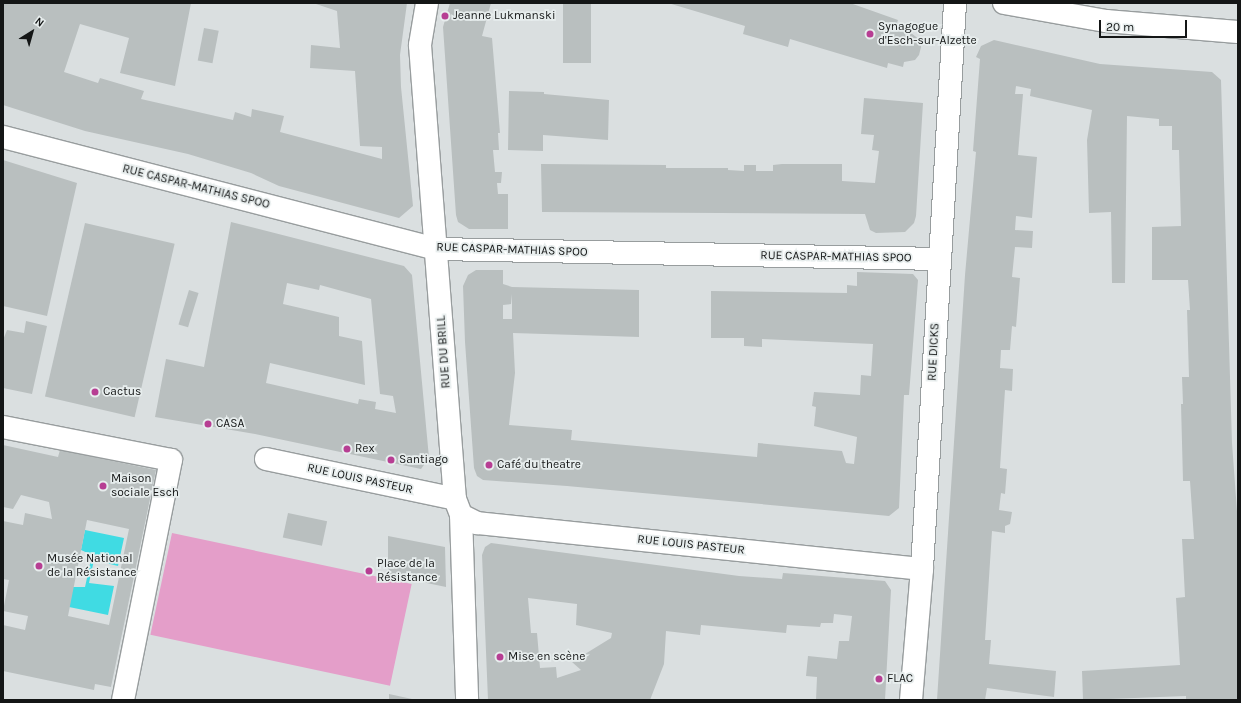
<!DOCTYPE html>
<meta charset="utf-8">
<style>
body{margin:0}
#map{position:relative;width:1241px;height:703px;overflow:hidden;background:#dadfe0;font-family:Karla,sans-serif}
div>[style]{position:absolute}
.green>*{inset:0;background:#e49ec9;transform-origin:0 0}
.water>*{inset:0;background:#40dbe3}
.building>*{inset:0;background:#b9bfbf;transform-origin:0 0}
.roads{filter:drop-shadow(1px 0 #989d9e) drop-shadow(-1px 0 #989d9e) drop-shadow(0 1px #989d9e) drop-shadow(0 -1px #989d9e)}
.minor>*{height:22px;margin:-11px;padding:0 11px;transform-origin:11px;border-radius:11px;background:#fff}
.dots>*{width:11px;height:11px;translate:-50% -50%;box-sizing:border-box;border:2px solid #e7eded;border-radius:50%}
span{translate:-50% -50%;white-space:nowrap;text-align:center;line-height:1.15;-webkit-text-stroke:3.5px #e7eded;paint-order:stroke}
.poi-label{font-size:12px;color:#141616}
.left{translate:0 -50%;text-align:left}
.street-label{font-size:12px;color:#141616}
.frame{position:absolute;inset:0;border:4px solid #141616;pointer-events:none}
.north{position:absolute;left:12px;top:12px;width:40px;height:40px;-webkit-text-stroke:3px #e7eded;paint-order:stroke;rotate:37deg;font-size:11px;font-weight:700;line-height:16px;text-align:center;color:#141616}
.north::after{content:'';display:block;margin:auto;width:14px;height:18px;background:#141616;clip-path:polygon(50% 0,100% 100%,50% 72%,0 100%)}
.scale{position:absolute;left:1099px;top:20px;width:88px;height:18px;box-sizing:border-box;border:2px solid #141616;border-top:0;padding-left:5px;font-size:12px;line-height:14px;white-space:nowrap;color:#141616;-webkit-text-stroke:3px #e7eded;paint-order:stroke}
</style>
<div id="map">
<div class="green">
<i style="left:172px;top:533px;width:245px;height:104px;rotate:12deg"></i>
</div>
<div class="water">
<i style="clip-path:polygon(85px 530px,124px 538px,118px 566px,94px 560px,89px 583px,114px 586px,108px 615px,69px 607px,73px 587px,85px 587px,92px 555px,81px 550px)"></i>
</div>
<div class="building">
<i style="clip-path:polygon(3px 3px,191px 3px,175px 86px,120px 73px,129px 38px,80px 24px,64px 72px,98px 83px,100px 78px,144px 91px,141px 99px,233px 120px,235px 112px,251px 117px,252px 109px,284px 116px,280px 132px,382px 159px,382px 147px,360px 146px,355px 71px,310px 68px,311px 45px,340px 48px,337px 11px,313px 3px,407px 3px,400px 55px,401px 87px,413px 206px,399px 218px,279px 186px,251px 173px,188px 154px,85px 131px,3px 105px)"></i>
<i style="clip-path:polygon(450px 3px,491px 3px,482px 36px,492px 38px,500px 133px,498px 133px,499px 150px,493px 150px,495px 172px,502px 172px,501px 183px,497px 183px,498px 194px,508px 194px,508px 229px,469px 229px,458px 222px,456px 215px,443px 27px)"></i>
<i style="left:563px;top:3px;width:28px;height:60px"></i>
<i style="clip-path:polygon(668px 3px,850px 3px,898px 20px,897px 23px,913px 29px,911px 33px,920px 40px,921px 47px,919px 55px,915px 60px,904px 62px,903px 67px,888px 63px,887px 68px,790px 39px,788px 47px,743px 34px,745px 26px)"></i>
<i style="left:204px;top:28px;width:15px;height:33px;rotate:11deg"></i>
<i style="clip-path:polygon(994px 40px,1100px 64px,1212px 72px,1221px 80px,1232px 443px,1238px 525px,1238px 700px,1186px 700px,1186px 696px,1083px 700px,1082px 671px,1180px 665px,1176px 598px,1185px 597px,1182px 539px,1194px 539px,1190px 481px,1183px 481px,1181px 404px,1183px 404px,1182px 377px,1189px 377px,1187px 310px,1190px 310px,1188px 280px,1152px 280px,1152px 227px,1181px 226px,1179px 150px,1172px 150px,1172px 126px,1159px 126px,1159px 119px,1127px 116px,1125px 283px,1112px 283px,1111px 212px,1089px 213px,1087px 140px,1092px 110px,1030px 96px,1031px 89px,1016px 86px,1015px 94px,1023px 94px,1018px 155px,1037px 157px,1032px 218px,1016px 216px,1015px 230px,1033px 231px,1032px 248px,1015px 247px,1012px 277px,1020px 278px,1016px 327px,1012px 326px,1010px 350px,1001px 350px,1000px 368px,1013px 369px,1012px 391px,1005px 390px,1000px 468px,1007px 469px,1005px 494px,1001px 493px,999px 510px,1012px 512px,1010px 524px,1005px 526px,1005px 533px,992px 531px,985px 640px,991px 640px,989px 664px,1056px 671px,1054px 697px,987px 688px,985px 700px,937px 700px,965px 275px,976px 152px,973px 151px,980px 59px,976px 57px,981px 46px)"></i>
<i style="clip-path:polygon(509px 91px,544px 92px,544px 94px,609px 100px,608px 140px,543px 135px,543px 151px,508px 150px)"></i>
<i style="clip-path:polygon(864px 98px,923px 103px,916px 216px,914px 223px,905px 232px,876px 233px,870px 230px,865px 214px,542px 212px,541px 164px,666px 165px,666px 168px,728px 168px,728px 170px,744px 171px,744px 165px,756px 165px,756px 171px,773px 171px,773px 165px,782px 164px,842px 164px,842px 181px,875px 183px,879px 151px,872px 150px,874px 135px,861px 134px)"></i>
<i style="clip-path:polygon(3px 160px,77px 183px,47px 316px,3px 306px)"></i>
<i style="clip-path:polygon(evenodd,231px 222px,404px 266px,412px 275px,429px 458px,421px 469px,255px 434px,155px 417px,166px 359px,204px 367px,231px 222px,287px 283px,319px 290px,320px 285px,371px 299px,380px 394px,393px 396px,396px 413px,375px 409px,376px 402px,359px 399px,358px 404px,266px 383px,270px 363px,365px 385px,362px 341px,339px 336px,339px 317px,283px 304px,287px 283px)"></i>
<i style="left:85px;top:223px;width:92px;height:178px;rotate:13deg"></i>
<i style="clip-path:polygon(evenodd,476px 270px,503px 270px,503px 284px,512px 287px,639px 290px,639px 337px,513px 333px,515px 373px,509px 425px,572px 430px,571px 440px,757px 457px,758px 443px,842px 451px,846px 463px,854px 464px,857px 437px,814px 426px,816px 407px,812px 406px,814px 392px,860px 395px,861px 375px,871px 376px,873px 344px,762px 339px,762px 347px,744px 346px,744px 338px,711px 338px,711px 291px,847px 293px,847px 285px,857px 286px,857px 272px,913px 274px,918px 280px,909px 395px,904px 395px,899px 508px,889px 516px,567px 486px,483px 480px,477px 476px,474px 468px,465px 342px,463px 286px,468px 275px,476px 270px,512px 294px,512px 319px,503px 319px,503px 305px,511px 304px,512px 294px)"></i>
<i style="left:189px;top:290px;width:10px;height:36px;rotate:17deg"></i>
<i style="clip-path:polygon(26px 321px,47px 326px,32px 394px,3px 388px,3px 340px,7px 330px,24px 333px)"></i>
<i style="clip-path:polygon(evenodd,3px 445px,58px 457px,60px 450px,156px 470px,111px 687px,95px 684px,94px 690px,3px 671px,3px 625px,25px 630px,28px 616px,3px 611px,9px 580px,3px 579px,3px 521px,23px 525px,25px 513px,52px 519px,49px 502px,21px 495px,13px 509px,3px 507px,3px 445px,87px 520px,129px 529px,109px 625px,68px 616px,87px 520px)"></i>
<i style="left:288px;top:513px;width:40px;height:25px;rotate:12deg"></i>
<i style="clip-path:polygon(388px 536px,445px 547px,446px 587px,388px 575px)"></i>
<i style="clip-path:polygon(evenodd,491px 543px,739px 576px,782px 579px,783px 573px,885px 581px,891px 590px,885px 700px,816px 700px,817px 677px,806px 676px,808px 656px,837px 659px,839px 641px,849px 641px,852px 616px,834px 614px,833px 623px,821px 623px,820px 627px,787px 625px,786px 633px,701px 625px,700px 635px,666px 631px,664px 664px,650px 700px,488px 700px,482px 555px,485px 547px,491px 543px,528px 598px,577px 604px,576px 625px,612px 633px,611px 638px,572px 662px,581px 670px,557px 678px,556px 667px,540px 668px,537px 633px,531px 633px,528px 598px)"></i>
<i style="clip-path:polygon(389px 694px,412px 699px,412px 700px,389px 700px)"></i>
</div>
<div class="roads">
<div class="minor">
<i style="left:427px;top:3px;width:43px;rotate:99.5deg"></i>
<i style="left:420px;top:45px;width:455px;rotate:85.6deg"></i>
<i style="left:455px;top:499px;width:17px;rotate:69deg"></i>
<i style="left:461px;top:515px;width:185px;rotate:88.1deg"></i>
<i style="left:1004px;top:3px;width:104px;rotate:10deg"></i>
<i style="left:1106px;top:21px;width:132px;rotate:4.8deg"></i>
<i style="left:3px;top:137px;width:448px;rotate:14.5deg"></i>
<i style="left:437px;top:249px;width:503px;rotate:1.14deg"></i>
<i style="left:3px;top:427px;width:171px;rotate:11.1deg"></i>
<i style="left:171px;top:460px;width:245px;rotate:101.3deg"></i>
<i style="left:266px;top:459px;width:193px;rotate:11.9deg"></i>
<i style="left:461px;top:515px;width:18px;rotate:27deg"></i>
<i style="left:477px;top:523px;width:447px;rotate:5.9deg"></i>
<i style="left:911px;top:700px;width:131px;rotate:-85.2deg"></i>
<i style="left:922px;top:569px;width:567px;rotate:-86.66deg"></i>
</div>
</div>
<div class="dots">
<i style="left:445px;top:16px;background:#b73e93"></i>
<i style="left:870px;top:34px;background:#b73e93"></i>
<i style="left:95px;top:392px;background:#b73e93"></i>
<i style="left:208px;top:424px;background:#b73e93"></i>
<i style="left:347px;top:449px;background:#b73e93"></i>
<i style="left:391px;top:460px;background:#b73e93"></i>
<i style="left:489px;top:465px;background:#b73e93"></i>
<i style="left:103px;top:486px;background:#b73e93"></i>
<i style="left:39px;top:566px;background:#b73e93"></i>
<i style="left:369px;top:571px;background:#b73e93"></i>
<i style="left:500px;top:657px;background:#b73e93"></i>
<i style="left:879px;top:679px;background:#b73e93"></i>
</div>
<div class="poi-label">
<span class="left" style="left:453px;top:16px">Jeanne Lukmanski</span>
<span class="left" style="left:878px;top:34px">Synagogue<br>d'Esch-sur-Alzette</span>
<span class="left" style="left:103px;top:392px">Cactus</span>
<span class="left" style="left:216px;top:424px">CASA</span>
<span class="left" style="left:355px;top:449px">Rex</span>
<span class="left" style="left:399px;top:460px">Santiago</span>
<span class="left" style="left:497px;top:465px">Café du theatre</span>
<span class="left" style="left:111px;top:486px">Maison<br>sociale Esch</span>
<span class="left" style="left:47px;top:566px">Musée National<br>de la Résistance</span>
<span class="left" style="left:377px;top:571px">Place de la<br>Résistance</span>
<span class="left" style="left:508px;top:657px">Mise en scène</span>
<span class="left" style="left:887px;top:679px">FLAC</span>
</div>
<div class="street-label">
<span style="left:196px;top:187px;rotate:14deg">RUE CASPAR-MATHIAS SPOO</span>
<span style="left:512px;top:250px;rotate:2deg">RUE CASPAR-MATHIAS SPOO</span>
<span style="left:836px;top:257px;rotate:1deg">RUE CASPAR-MATHIAS SPOO</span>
<span style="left:444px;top:352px;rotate:-94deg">RUE DU BRILL</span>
<span style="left:934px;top:352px;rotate:-87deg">RUE DICKS</span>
<span style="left:360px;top:479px;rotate:12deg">RUE LOUIS PASTEUR</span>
<span style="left:691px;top:545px;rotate:6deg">RUE LOUIS PASTEUR</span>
</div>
<div class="frame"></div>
<div class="north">N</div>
<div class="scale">20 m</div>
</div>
